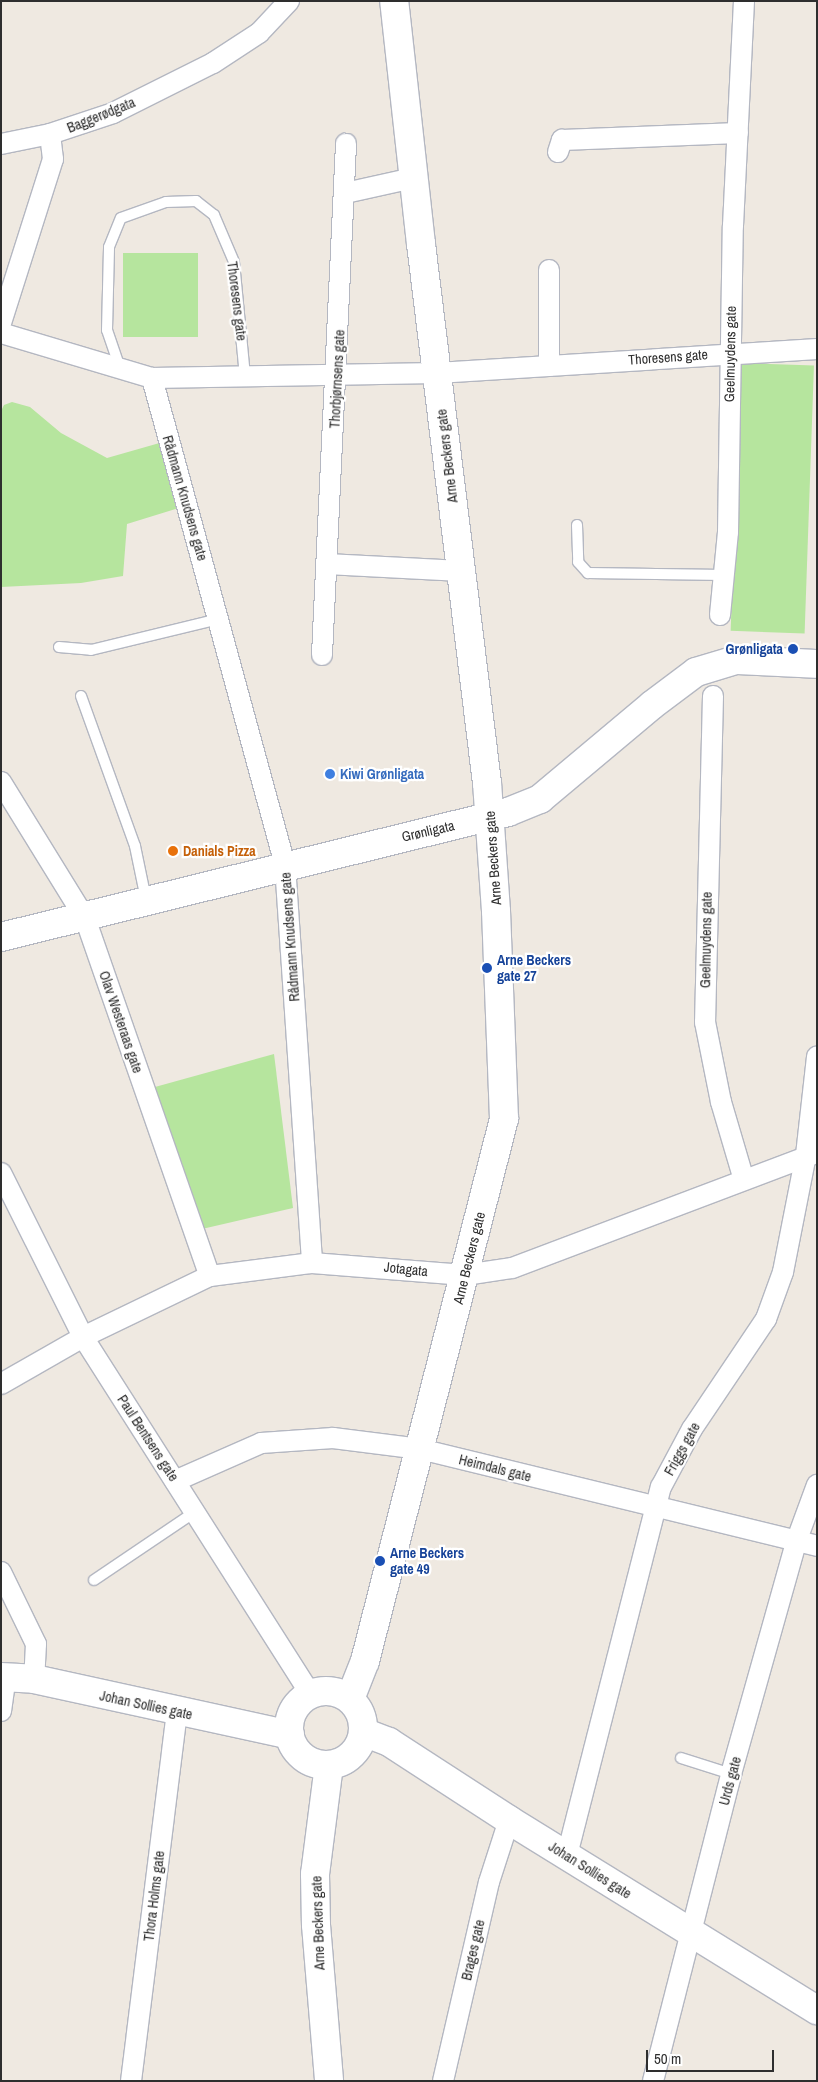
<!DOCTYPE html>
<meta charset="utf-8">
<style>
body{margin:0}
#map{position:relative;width:818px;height:2082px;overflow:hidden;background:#efe9e1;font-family:"Archivo Narrow",sans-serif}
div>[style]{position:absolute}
.green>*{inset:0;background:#b6e59e;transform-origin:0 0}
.roads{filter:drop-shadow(1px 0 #b4b7c1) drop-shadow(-1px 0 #b4b7c1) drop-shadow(0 1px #b4b7c1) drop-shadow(0 -1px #b4b7c1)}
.lane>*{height:10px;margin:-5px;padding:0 5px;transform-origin:5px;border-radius:5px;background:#fff}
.street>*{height:20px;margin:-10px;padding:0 10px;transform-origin:10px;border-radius:10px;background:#fff}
.secondary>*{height:28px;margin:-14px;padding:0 14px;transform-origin:14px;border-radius:14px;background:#fff}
.secondary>.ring{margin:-14px;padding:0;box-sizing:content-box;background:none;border:28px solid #fff;border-radius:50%}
.dots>*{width:14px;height:14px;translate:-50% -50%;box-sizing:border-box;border:2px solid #fff;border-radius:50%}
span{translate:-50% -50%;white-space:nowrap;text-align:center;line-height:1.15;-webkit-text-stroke:4.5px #fff;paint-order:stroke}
.street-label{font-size:14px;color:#2e2e2e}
.transit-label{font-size:14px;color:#164399;font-weight:700}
.right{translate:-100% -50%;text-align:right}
.left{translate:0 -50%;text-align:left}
.shop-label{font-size:14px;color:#366cbe;font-weight:700}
.food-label{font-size:14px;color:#c56008;font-weight:700}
.frame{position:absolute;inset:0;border:2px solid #2e2e2e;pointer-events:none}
.scale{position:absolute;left:646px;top:2050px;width:128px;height:22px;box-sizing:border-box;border:2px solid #2e2e2e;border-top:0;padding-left:6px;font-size:15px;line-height:18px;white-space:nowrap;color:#2e2e2e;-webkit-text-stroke:4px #fff;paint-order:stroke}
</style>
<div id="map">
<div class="green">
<i style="left:198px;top:253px;width:84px;height:75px;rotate:90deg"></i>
<i style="left:740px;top:363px;width:74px;height:268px;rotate:2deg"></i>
<i style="clip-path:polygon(12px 402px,30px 407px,61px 433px,107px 458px,163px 442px,182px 507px,127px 524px,123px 576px,81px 583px,1px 587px,1px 411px,4px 405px)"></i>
<i style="clip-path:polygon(274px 1054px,293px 1208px,202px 1229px,155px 1087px)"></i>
</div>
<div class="roads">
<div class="lane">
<i style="left:120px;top:368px;width:40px;rotate:-108.9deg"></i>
<i style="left:107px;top:330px;width:83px;rotate:-88.6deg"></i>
<i style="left:109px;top:247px;width:31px;rotate:-68deg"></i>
<i style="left:121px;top:218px;width:48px;rotate:-19.6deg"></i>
<i style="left:166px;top:202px;width:30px;rotate:-2deg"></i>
<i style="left:196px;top:201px;width:23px;rotate:38deg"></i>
<i style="left:214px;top:215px;width:51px;rotate:66.9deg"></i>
<i style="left:234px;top:262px;width:115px;rotate:84.5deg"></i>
<i style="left:577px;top:525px;width:37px;rotate:88deg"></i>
<i style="left:578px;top:562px;width:15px;rotate:48deg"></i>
<i style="left:588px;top:573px;width:136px;rotate:0.8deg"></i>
<i style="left:59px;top:647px;width:32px;rotate:5deg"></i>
<i style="left:91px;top:650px;width:132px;rotate:-13.6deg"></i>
<i style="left:81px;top:696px;width:159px;rotate:70.2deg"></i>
<i style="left:135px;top:846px;width:54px;rotate:78.3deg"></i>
<i style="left:94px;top:1580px;width:122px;rotate:-34deg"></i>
<i style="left:681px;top:1758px;width:52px;rotate:17.7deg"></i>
</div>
<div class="street">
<i style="left:1px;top:144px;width:50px;rotate:-11.5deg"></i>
<i style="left:558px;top:152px;width:13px;rotate:-72deg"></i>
<i style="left:562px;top:140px;width:176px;rotate:-2.3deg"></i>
<i style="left:345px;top:193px;width:70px;rotate:-12.4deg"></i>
<i style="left:1px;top:323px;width:172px;rotate:-72.4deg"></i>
<i style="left:53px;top:159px;width:25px;rotate:-97deg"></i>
<i style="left:50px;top:134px;width:66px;rotate:-18.4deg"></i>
<i style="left:113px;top:113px;width:112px;rotate:-26.6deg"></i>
<i style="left:213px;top:63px;width:55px;rotate:-33.1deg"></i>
<i style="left:259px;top:33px;width:44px;rotate:-46.8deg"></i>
<i style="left:1px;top:333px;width:158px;rotate:16.6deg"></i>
<i style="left:152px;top:378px;width:285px;rotate:-1deg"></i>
<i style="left:437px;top:373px;width:381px;rotate:-3.6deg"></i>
<i style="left:549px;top:366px;width:96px;rotate:-90deg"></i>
<i style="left:152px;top:378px;width:505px;rotate:74.72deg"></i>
<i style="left:285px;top:865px;width:399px;rotate:86.1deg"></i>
<i style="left:327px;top:564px;width:134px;rotate:3deg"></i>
<i style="left:720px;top:615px;width:83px;rotate:-84.5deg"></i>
<i style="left:728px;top:532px;width:306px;rotate:-89.1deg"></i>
<i style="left:733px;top:226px;width:225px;rotate:-87.2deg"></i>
<i style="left:322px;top:655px;width:512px;rotate:-87.31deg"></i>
<i style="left:713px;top:696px;width:326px;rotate:91.4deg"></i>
<i style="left:705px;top:1022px;width:82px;rotate:78.7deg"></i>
<i style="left:721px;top:1102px;width:81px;rotate:73.6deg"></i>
<i style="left:1px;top:782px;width:160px;rotate:58.3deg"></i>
<i style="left:85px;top:918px;width:379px;rotate:70.8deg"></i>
<i style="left:1px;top:1173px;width:183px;rotate:63.4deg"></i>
<i style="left:83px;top:1337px;width:424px;rotate:57.5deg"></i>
<i style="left:1px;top:1384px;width:95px;rotate:-29.8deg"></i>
<i style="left:83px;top:1337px;width:141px;rotate:-25.7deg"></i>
<i style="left:210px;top:1276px;width:103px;rotate:-7.3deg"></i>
<i style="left:312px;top:1263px;width:153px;rotate:4.5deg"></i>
<i style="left:465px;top:1275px;width:48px;rotate:-8.5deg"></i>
<i style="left:512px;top:1268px;width:326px;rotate:-20.7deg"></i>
<i style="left:175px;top:1481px;width:94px;rotate:-23.8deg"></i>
<i style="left:261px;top:1443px;width:72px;rotate:-4deg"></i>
<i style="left:333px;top:1438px;width:88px;rotate:7.2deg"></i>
<i style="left:420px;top:1449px;width:409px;rotate:13.7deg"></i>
<i style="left:1px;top:1572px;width:80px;rotate:64.1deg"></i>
<i style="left:36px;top:1644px;width:35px;rotate:93deg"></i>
<i style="left:1px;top:1711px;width:34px;rotate:-82deg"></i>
<i style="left:567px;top:1855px;width:380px;rotate:-75.7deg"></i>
<i style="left:661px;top:1487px;width:66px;rotate:-61.9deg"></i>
<i style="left:692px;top:1429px;width:133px;rotate:-56.1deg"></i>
<i style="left:766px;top:1319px;width:50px;rotate:-70.1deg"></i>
<i style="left:783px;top:1272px;width:119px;rotate:-78.9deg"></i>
<i style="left:806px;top:1155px;width:99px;rotate:-83.6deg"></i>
<i style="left:131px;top:2081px;width:373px;rotate:-82.9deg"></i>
<i style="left:443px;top:2081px;width:204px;rotate:-77deg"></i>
<i style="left:489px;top:1882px;width:65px;rotate:-72.1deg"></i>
<i style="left:653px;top:2081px;width:317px;rotate:-75.7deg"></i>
<i style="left:731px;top:1774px;width:241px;rotate:-74.3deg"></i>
<i style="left:796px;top:1542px;width:61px;rotate:-69.8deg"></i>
</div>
<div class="secondary">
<i style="left:1px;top:937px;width:522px;rotate:-13.85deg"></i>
<i style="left:508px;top:812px;width:35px;rotate:-22deg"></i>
<i style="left:540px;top:799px;width:146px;rotate:-40deg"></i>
<i style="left:652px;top:705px;width:55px;rotate:-36.9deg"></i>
<i style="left:696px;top:672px;width:42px;rotate:-16.7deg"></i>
<i style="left:736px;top:660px;width:81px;rotate:2.8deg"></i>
<i style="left:1px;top:1677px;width:33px;rotate:3deg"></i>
<i style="left:34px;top:1679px;width:262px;rotate:12.3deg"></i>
<i class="ring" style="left:289px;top:1691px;width:46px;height:46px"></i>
<i style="left:350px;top:1699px;width:41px;rotate:-68.5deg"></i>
<i style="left:365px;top:1661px;width:560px;rotate:-75.62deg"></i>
<i style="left:504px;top:1119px;width:208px;rotate:-92.2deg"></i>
<i style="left:496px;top:911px;width:128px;rotate:-94deg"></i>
<i style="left:487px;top:783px;width:543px;rotate:-96.98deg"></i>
<i style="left:421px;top:244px;width:244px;rotate:-96.3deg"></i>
<i style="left:363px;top:1732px;width:28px;rotate:21deg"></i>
<i style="left:389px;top:1742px;width:143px;rotate:33deg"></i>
<i style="left:509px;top:1820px;width:362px;rotate:31.7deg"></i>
<i style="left:329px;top:1765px;width:110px;rotate:97.3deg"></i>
<i style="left:315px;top:1874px;width:51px;rotate:88.9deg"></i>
<i style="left:316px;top:1925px;width:157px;rotate:85.2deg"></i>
</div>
</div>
<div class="dots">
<i style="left:793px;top:649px;background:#1a4fb4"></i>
<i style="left:330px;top:774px;background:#3f7fe0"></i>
<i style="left:173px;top:851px;background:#e8710a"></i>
<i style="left:487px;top:968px;background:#1a4fb4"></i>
<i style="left:380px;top:1561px;background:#1a4fb4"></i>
</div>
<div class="street-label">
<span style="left:101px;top:115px;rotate:-22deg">Baggerødgata</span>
<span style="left:237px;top:301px;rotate:83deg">Thoresens gate</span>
<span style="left:730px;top:354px;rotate:-89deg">Geelmuydens gate</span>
<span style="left:668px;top:357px;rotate:-4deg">Thoresens gate</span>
<span style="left:337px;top:379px;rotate:-87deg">Thorbjørnsens gate</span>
<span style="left:447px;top:456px;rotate:-97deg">Arne Beckers gate</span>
<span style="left:185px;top:498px;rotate:74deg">Rådmann Knudsens gate</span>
<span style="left:428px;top:831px;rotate:-13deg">Grønligata</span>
<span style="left:493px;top:858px;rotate:-94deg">Arne Beckers gate</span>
<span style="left:290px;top:937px;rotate:-94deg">Rådmann Knudsens gate</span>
<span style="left:706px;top:940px;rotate:-89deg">Geelmuydens gate</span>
<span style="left:121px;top:1022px;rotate:71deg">Olav Westeraas gate</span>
<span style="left:469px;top:1258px;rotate:-76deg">Arne Beckers gate</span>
<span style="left:406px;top:1269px;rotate:6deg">Jotagata</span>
<span style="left:148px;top:1438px;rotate:57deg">Paul Bentsens gate</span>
<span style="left:682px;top:1449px;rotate:-61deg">Friggs gate</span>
<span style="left:495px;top:1468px;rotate:14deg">Heimdals gate</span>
<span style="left:146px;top:1705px;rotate:12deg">Johan Sollies gate</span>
<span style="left:730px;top:1781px;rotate:-75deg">Urds gate</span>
<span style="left:590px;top:1870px;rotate:32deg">Johan Sollies gate</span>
<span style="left:154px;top:1896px;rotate:-83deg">Thora Holms gate</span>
<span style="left:318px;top:1923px;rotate:-92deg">Arne Beckers gate</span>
<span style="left:473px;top:1950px;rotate:-77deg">Brages gate</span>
</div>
<div class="transit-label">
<span class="right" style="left:783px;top:649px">Grønligata</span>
<span class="left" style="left:497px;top:968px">Arne Beckers<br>gate 27</span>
<span class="left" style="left:390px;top:1561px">Arne Beckers<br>gate 49</span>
</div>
<div class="shop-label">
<span class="left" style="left:340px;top:774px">Kiwi Grønligata</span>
</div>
<div class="food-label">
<span class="left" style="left:183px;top:851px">Danials Pizza</span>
</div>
<div class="frame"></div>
<div class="scale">50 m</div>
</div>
